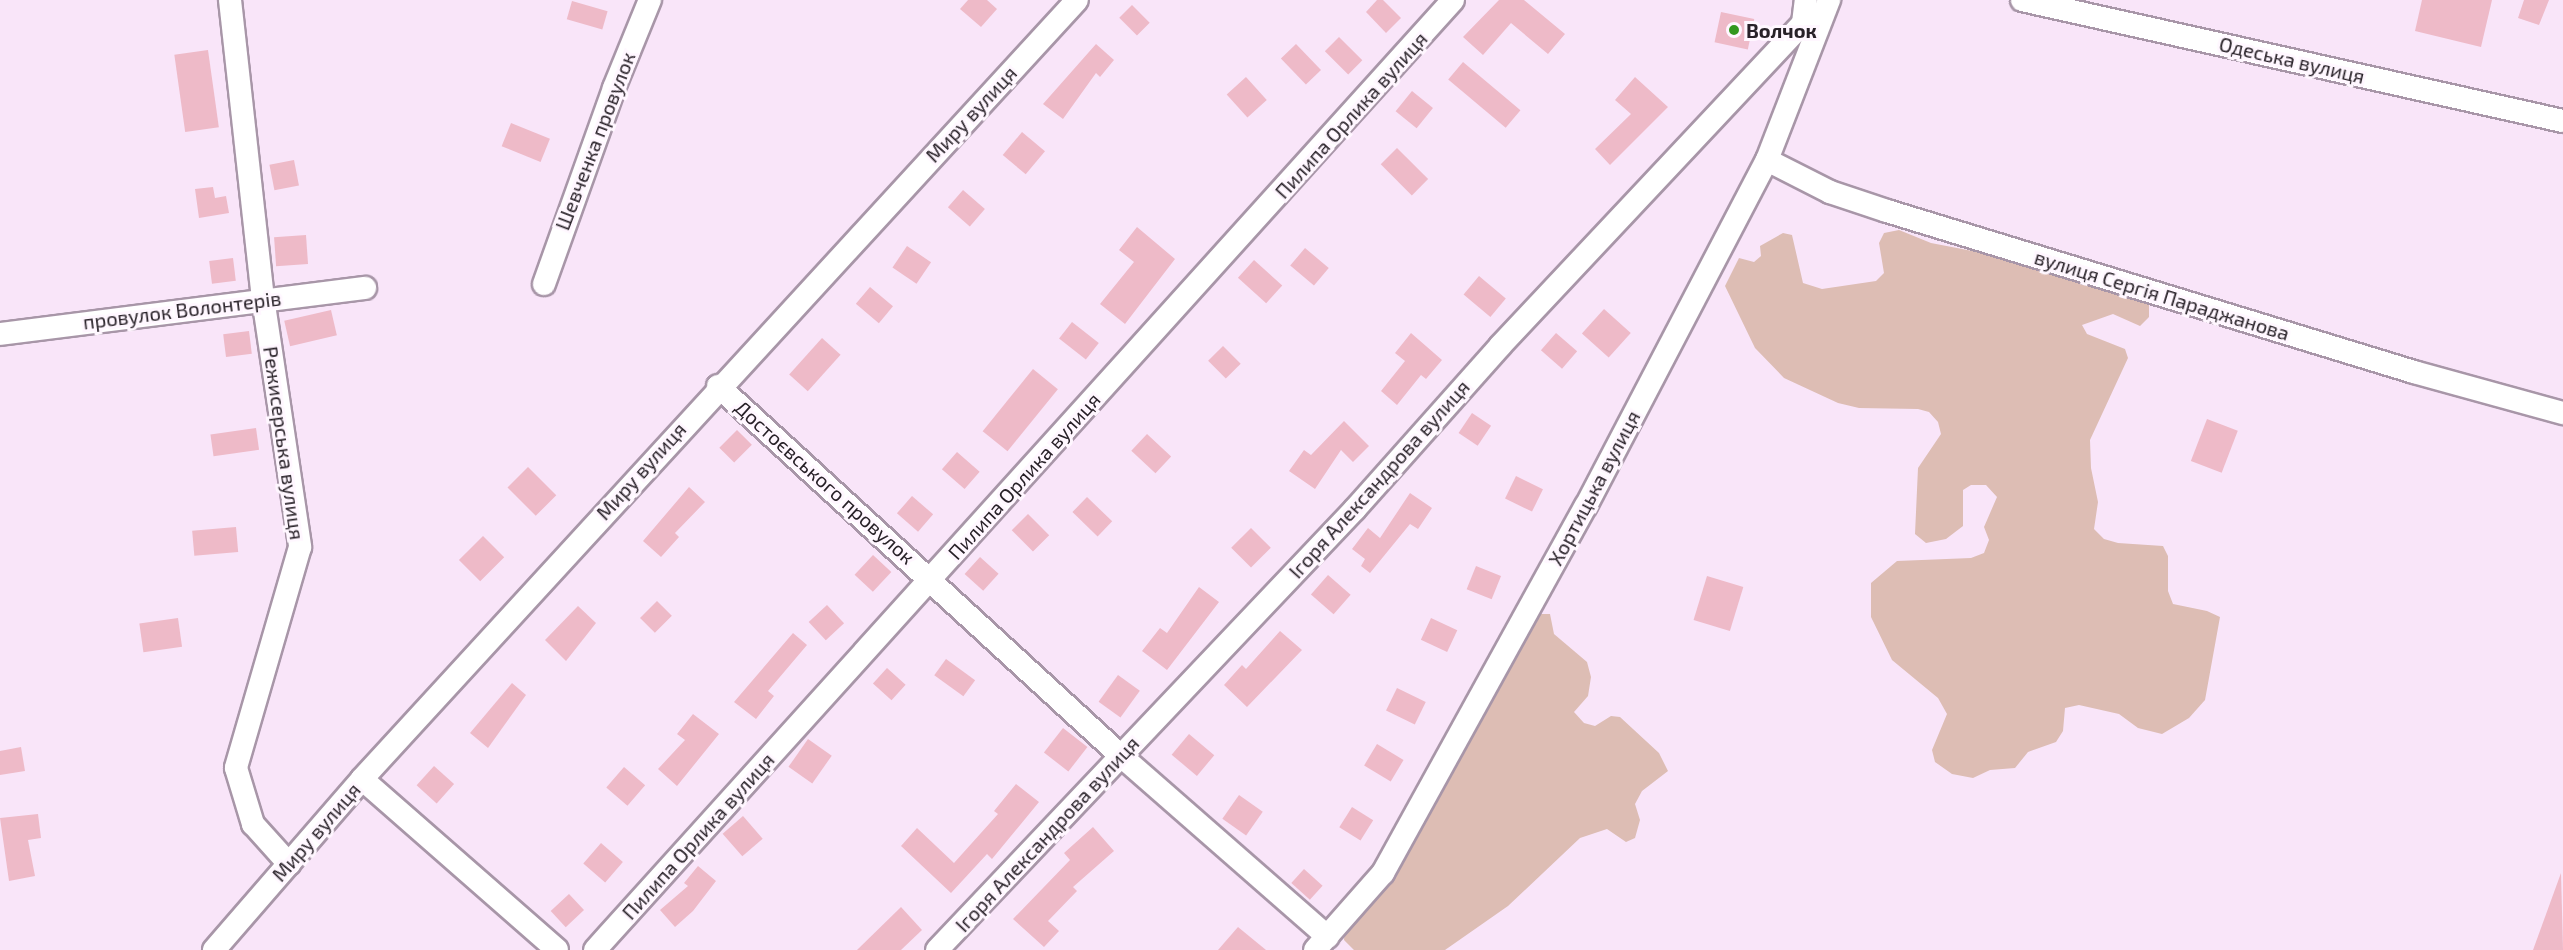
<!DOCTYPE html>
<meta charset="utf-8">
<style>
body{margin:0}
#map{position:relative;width:2563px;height:950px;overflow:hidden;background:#f9e5f9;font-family:"Exo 2",sans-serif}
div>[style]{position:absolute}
.green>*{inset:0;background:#ddbdb4}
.building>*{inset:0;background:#eebac8;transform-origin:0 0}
.roads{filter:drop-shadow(2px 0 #a896a8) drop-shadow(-2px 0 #a896a8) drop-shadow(0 2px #a896a8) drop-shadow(0 -2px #a896a8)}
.minor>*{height:22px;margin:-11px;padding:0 11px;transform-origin:11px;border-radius:11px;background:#fff}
.dots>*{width:16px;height:16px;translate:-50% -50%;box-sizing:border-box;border:3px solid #fff7ff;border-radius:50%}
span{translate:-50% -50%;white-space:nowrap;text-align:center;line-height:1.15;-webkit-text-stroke:6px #fff7ff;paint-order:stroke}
.poi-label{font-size:20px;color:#282128;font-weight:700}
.left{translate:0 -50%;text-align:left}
.street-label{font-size:20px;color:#282128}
</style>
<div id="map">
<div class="green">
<i style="clip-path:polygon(1899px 230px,1931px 243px,2019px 260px,2142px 299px,2149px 304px,2149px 317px,2140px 326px,2113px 314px,2082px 325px,2087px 334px,2125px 349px,2128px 358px,2090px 440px,2091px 468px,2098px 502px,2094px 529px,2104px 539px,2118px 543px,2163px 546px,2168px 556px,2168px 591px,2173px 604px,2207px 611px,2220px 617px,2205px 700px,2189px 718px,2162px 734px,2138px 728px,2119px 714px,2079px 705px,2065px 708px,2063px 731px,2056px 742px,2028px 752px,2015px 768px,1990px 770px,1973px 778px,1952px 774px,1935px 762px,1932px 750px,1947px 714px,1938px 698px,1892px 660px,1871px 617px,1871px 583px,1897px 561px,1971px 558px,1984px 553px,1989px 540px,1984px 527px,1997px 497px,1986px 485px,1971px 485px,1963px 490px,1963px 526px,1946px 539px,1926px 543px,1915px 534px,1918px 468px,1941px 434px,1938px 422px,1929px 412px,1918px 409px,1859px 408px,1838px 403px,1784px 378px,1755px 348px,1725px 286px,1739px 258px,1754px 262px,1761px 256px,1760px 246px,1783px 233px,1792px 235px,1803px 283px,1822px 289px,1876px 281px,1884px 273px,1879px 243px,1884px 233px)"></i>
<i style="clip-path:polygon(1539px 614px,1550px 614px,1554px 634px,1587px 662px,1591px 677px,1588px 696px,1574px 712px,1584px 723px,1595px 726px,1611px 716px,1620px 717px,1659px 753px,1668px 771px,1642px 791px,1635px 804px,1640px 820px,1635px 838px,1626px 842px,1607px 829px,1580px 838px,1508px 906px,1445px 950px,1354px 950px,1344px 940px,1345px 928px,1527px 626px)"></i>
</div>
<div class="building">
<i style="clip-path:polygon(968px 0,987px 0,997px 9px,981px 27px,960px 9px)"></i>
<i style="clip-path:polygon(1377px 0,1383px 0,1401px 18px,1386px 33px,1366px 12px)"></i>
<i style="clip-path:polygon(1499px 0,1524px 0,1565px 34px,1548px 54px,1511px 23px,1483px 55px,1463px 37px)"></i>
<i style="clip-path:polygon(2422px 0,2492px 0,2481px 47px,2415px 31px)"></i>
<i style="clip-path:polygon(2524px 0,2549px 0,2539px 25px,2518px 18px)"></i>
<i style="left:572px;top:1px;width:37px;height:19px;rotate:16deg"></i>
<i style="left:1132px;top:5px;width:25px;height:18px;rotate:45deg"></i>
<i style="left:1721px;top:12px;width:34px;height:31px;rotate:12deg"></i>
<i style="left:1339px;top:37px;width:33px;height:20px;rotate:45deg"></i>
<i style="clip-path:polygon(1096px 44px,1114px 60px,1100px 77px,1096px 73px,1063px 119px,1043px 104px)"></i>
<i style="left:1296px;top:44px;width:36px;height:21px;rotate:46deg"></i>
<i style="left:208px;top:50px;width:78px;height:34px;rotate:82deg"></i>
<i style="left:1463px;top:62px;width:75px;height:23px;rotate:40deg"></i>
<i style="left:1246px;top:77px;width:31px;height:26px;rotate:48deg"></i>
<i style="clip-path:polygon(1635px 77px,1668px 107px,1610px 165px,1595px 149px,1631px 114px,1615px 100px)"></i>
<i style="left:1412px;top:91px;width:27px;height:26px;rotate:39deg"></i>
<i style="left:511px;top:123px;width:42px;height:25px;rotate:22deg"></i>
<i style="left:1022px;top:132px;width:30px;height:30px;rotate:40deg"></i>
<i style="left:1397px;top:148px;width:44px;height:23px;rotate:45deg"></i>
<i style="left:294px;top:160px;width:26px;height:25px;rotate:79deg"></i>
<i style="clip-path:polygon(213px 187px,215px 198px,226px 196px,229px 213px,199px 218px,195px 189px)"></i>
<i style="left:963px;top:190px;width:29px;height:23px;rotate:41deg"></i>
<i style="clip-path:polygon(1137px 227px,1175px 259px,1125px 324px,1100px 304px,1134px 262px,1119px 250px)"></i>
<i style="left:306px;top:235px;width:29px;height:32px;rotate:86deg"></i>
<i style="left:907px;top:246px;width:29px;height:26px;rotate:34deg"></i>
<i style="left:1305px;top:248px;width:31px;height:23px;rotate:40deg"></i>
<i style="left:233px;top:258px;width:23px;height:24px;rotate:83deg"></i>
<i style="left:1254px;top:260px;width:38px;height:24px;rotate:42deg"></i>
<i style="left:1479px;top:276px;width:35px;height:24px;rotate:40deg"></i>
<i style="left:870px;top:287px;width:30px;height:22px;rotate:40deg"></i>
<i style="left:1604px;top:309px;width:36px;height:33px;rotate:42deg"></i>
<i style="left:331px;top:310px;width:26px;height:48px;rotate:77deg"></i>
<i style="left:1072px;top:322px;width:34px;height:21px;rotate:38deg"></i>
<i style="left:249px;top:331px;width:23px;height:26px;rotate:83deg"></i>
<i style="clip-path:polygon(1411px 333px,1442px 360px,1426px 379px,1421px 375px,1397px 405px,1381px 391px,1405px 361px,1395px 353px)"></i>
<i style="left:1556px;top:333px;width:28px;height:23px;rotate:41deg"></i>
<i style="left:822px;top:338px;width:25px;height:49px;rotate:42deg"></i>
<i style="left:1223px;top:346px;width:25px;height:21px;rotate:45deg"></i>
<i style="left:1033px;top:369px;width:32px;height:80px;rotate:39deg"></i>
<i style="left:1472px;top:413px;width:23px;height:24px;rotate:34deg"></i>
<i style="left:2207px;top:419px;width:33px;height:45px;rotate:21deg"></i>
<i style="clip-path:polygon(1344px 421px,1369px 446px,1353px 462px,1341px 450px,1315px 489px,1289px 471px,1304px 450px,1311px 455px)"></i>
<i style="left:256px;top:428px;width:22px;height:46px;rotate:82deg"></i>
<i style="left:737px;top:430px;width:21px;height:25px;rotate:45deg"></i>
<i style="left:1147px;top:434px;width:33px;height:23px;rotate:43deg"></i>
<i style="left:957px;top:452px;width:30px;height:23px;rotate:41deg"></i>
<i style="left:528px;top:467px;width:40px;height:29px;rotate:45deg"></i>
<i style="left:1516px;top:476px;width:30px;height:25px;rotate:26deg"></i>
<i style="clip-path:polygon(689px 487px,705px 502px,675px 533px,679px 537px,661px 557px,643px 541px)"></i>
<i style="clip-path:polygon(1410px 493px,1432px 508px,1418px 529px,1410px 524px,1370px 573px,1361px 566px,1365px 559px,1352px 549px,1368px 528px,1380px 538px)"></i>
<i style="left:912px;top:496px;width:28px;height:23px;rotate:41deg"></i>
<i style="left:1087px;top:497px;width:35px;height:21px;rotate:44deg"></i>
<i style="left:1028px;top:514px;width:30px;height:23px;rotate:45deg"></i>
<i style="left:236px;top:527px;width:25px;height:44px;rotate:85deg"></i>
<i style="left:1251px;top:528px;width:28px;height:28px;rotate:45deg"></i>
<i style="left:483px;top:536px;width:30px;height:34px;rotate:45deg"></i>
<i style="left:873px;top:555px;width:25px;height:27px;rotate:43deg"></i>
<i style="left:980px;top:557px;width:25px;height:23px;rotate:42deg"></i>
<i style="left:1476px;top:566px;width:27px;height:25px;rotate:22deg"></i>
<i style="left:1328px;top:575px;width:30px;height:26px;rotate:41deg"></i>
<i style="left:1707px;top:576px;width:38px;height:46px;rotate:17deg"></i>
<i style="clip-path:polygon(1199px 587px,1219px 602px,1167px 670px,1142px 651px,1160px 628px,1167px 633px)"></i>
<i style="left:657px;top:601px;width:21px;height:24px;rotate:45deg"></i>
<i style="left:827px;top:605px;width:25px;height:25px;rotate:47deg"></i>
<i style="clip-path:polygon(578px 606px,596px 623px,566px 661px,545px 640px)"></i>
<i style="left:178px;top:618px;width:29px;height:39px;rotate:82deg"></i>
<i style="left:1431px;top:618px;width:29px;height:24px;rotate:25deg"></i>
<i style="clip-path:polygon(1280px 631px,1302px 650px,1247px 707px,1224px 685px,1242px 665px,1246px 669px)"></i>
<i style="clip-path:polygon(793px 633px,807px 645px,768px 691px,774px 696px,756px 719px,734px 702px)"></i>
<i style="left:946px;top:659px;width:36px;height:20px;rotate:36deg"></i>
<i style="left:887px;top:668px;width:25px;height:21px;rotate:42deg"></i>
<i style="left:1118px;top:675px;width:27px;height:33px;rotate:36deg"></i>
<i style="clip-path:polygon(512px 683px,526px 695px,488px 748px,470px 733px)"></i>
<i style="left:1397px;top:688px;width:32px;height:25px;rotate:26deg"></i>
<i style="clip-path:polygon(693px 714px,719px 734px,677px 786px,658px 769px,685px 740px,677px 734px)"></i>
<i style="left:1063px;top:728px;width:31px;height:31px;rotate:38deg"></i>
<i style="left:1189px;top:734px;width:33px;height:27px;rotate:40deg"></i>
<i style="left:808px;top:739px;width:29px;height:34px;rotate:35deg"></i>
<i style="left:1377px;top:744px;width:31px;height:25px;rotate:31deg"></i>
<i style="clip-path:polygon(21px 747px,25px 771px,0 775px,0 751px)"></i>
<i style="left:434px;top:766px;width:27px;height:26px;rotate:42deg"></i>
<i style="left:624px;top:767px;width:28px;height:27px;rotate:41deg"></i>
<i style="clip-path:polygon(1016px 784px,1039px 802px,992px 859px,987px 854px,951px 893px,901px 846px,917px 828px,954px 863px,998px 814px,994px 811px)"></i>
<i style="left:1239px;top:795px;width:29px;height:29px;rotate:35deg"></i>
<i style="left:1352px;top:807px;width:25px;height:24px;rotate:32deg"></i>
<i style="clip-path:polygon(38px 814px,41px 838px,28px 840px,35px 876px,9px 881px,0 818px)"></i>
<i style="left:743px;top:816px;width:30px;height:27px;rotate:49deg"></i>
<i style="clip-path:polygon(1093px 827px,1114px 851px,1073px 887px,1077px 891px,1048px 921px,1059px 931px,1044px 947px,1013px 919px,1070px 860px,1064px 853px)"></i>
<i style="left:601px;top:843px;width:29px;height:27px;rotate:41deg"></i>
<i style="clip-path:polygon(698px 866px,716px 881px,693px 911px,675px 927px,660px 910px,688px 886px,684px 883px)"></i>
<i style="left:1304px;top:869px;width:25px;height:19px;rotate:42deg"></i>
<i style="clip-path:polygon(2561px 873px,2563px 950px,2533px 950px)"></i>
<i style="left:569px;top:894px;width:22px;height:25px;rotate:47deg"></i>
<i style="clip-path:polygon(901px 907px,922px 930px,901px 950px,857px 950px)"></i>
<i style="clip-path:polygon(1238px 927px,1266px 950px,1218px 950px)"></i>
</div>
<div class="roads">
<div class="minor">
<i style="left:230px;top:0;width:300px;rotate:83.7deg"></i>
<i style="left:263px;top:298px;width:252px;rotate:81.5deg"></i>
<i style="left:300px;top:547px;width:230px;rotate:106.2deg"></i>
<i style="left:236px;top:768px;width:59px;rotate:73.1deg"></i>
<i style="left:253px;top:824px;width:54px;rotate:48deg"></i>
<i style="left:2022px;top:0;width:554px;rotate:12.61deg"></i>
<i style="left:1767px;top:160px;width:71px;rotate:26.9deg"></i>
<i style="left:1830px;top:192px;width:60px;rotate:18.4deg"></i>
<i style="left:1887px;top:211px;width:551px;rotate:16.99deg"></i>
<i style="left:2414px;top:372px;width:155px;rotate:15.4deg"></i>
<i style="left:544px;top:284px;width:208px;rotate:-70.3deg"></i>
<i style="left:614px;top:88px;width:95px;rotate:-67.8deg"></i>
<i style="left:0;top:334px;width:368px;rotate:-7.2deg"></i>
<i style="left:718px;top:386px;width:546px;rotate:42.55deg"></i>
<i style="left:1120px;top:755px;width:276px;rotate:41.2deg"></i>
<i style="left:362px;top:779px;width:259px;rotate:41.2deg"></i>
<i style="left:214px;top:950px;width:226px;rotate:-49.1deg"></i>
<i style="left:362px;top:779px;width:1057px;rotate:-47.45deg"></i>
<i style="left:595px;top:950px;width:1280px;rotate:-47.91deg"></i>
<i style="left:937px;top:950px;width:608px;rotate:-46.53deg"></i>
<i style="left:1355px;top:509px;width:218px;rotate:-48.3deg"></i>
<i style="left:1500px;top:346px;width:443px;rotate:-46.8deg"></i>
<i style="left:1803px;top:23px;width:23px;rotate:-83deg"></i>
<i style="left:1315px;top:950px;width:103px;rotate:-48.6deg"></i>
<i style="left:1383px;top:873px;width:419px;rotate:-61.1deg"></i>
<i style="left:1586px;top:506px;width:390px;rotate:-62.4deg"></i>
<i style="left:1767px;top:160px;width:172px;rotate:-68.8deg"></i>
</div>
</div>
<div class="dots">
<i style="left:1734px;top:30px;background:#33981e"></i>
</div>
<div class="poi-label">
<span class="left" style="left:1746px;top:30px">Волчок</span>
</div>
<div class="street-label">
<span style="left:2292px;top:60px;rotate:13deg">Одеська вулиця</span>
<span style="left:971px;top:114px;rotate:-47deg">Миру вулиця</span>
<span style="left:1351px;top:115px;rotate:-48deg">Пилипа Орлика вулиця</span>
<span style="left:595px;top:141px;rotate:-69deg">Шевченка провулок</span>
<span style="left:2162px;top:295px;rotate:17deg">вулиця Сергія Параджанова</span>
<span style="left:182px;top:310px;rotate:-7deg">провулок Волонтерів</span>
<span style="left:284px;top:443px;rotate:82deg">Режисерська вулиця</span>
<span style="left:641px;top:471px;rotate:-48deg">Миру вулиця</span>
<span style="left:1024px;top:476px;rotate:-48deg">Пилипа Орлика вулиця</span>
<span style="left:1379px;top:479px;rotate:-48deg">Ігоря Александрова вулиця</span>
<span style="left:825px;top:482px;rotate:42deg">Достоєвського провулок</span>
<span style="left:1594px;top:488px;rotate:-62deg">Хортицька вулиця</span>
<span style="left:316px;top:832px;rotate:-49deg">Миру вулиця</span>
<span style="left:1047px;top:834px;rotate:-47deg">Ігоря Александрова вулиця</span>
<span style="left:698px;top:836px;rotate:-48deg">Пилипа Орлика вулиця</span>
</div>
</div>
